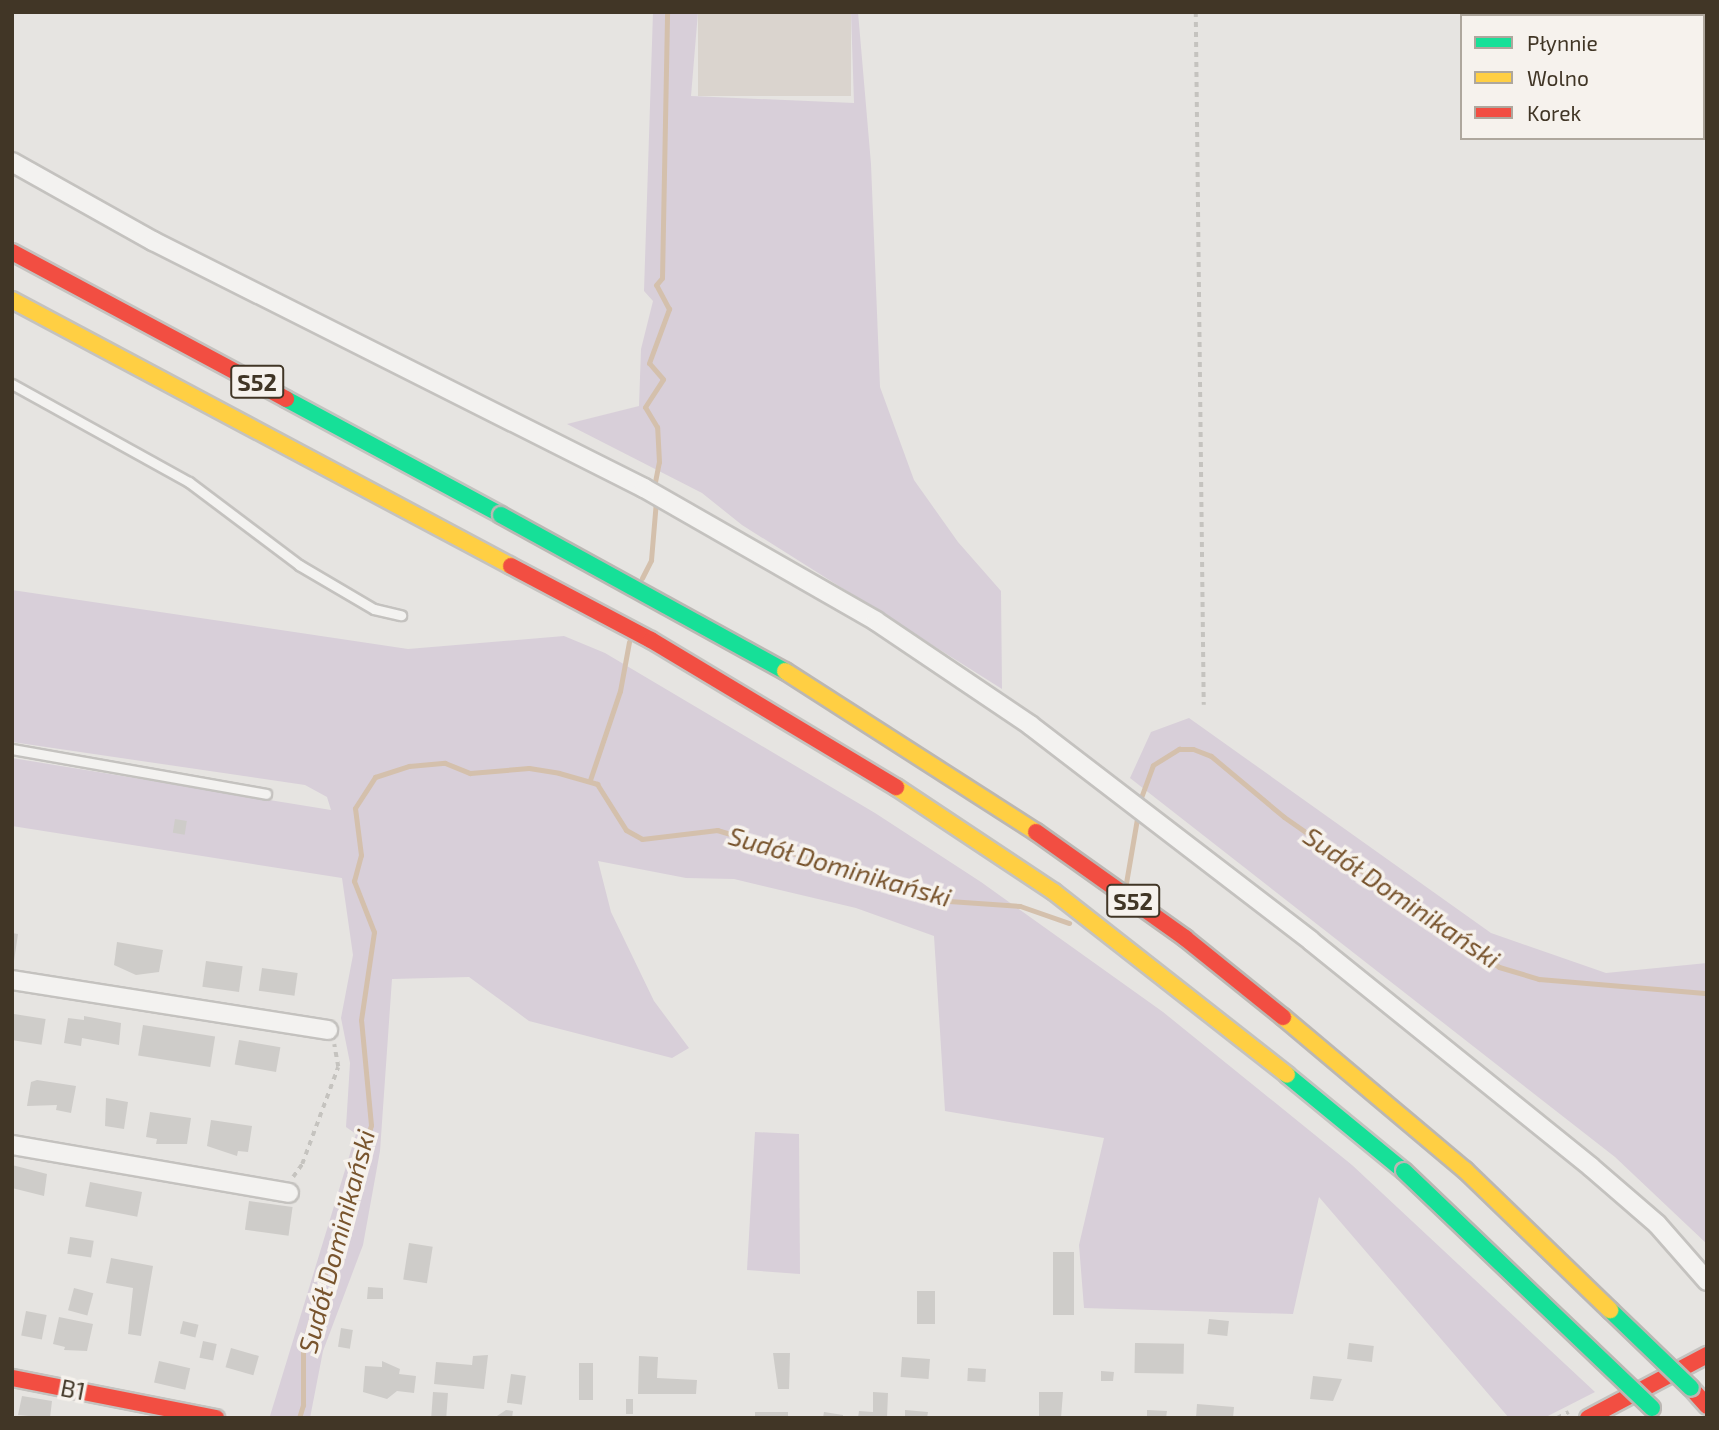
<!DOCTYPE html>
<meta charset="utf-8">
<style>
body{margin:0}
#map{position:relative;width:1719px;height:1430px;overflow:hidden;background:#e6e4e1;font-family:"Exo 2",sans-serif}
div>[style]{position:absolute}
.built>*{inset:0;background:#dad4ce;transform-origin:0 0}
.green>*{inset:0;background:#d8cfd9}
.stream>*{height:5px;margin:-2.5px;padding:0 2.5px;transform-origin:2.5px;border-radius:2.5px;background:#d4c0ac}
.building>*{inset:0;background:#ceccc9;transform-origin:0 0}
.path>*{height:3.5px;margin-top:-1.75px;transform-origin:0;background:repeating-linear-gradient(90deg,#c5c3bf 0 5px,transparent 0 10px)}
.roads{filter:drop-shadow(2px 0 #c4c2bf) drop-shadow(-2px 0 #c4c2bf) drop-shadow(0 2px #c4c2bf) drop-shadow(0 -2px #c4c2bf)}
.lane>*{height:9px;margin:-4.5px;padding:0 4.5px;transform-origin:4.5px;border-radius:4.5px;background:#f3f2f0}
.street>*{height:18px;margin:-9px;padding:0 9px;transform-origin:9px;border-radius:9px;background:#f3f2f0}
.fast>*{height:16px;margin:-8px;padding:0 8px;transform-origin:8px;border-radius:8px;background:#16e098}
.slow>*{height:16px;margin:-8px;padding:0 8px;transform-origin:8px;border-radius:8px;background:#ffcf43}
.jam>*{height:16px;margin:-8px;padding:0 8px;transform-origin:8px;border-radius:8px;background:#f24e42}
.bridges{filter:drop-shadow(2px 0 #bbb7b3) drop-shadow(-2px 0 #bbb7b3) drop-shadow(0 2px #bbb7b3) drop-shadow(0 -2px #bbb7b3)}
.fast-bridge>*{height:16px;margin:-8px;padding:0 8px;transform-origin:8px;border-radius:8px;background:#16e098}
.slow-bridge>*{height:16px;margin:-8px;padding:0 8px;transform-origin:8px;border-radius:8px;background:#ffcf43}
.jam-bridge>*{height:16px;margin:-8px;padding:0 8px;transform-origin:8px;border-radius:8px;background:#f24e42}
span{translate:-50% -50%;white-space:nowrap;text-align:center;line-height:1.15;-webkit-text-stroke:7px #f6f2ed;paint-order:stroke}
.shield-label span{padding:2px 5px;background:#f6f2ed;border:2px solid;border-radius:5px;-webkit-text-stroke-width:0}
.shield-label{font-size:23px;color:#413626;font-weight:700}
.street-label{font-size:24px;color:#413626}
.water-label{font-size:26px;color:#78542d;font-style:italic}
.frame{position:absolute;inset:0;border:14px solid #413626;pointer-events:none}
.legend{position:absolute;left:1460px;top:14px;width:245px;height:126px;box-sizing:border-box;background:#f6f2ed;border:2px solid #aea79d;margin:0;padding:9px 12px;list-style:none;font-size:21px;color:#413626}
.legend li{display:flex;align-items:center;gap:14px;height:35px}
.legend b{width:35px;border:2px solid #aea79d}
</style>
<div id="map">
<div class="built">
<i style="left:698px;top:12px;width:153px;height:84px"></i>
</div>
<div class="green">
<i style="clip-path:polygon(653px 12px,698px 12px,691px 96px,854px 103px,851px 12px,858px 12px,871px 164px,880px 387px,914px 480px,958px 542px,1001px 591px,1002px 689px,742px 525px,702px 493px,567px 424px,639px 406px,641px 349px,653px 301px,644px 291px)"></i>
<i style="clip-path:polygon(12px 590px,408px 649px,564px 636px,605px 653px,875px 813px,981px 882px,1163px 1012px,1352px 1165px,1595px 1392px,1544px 1418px,1509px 1418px,1319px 1197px,1293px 1314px,1084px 1308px,1079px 1245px,1104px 1138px,945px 1111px,934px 936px,856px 908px,734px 879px,686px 878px,598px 861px,611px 912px,654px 1001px,689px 1048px,672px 1058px,529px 1021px,469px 977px,392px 979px,380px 1151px,363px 1245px,323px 1351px,310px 1418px,270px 1416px,356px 1134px,346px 1127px,350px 1063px,341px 1018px,353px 955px,342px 878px,12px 826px,12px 758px,331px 810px,327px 797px,305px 785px,12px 742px)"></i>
<i style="clip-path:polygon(1189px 718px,1491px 933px,1606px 973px,1707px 963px,1707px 1244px,1615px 1157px,1130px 778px,1151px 732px)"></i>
<i style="clip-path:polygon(755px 1132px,799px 1134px,800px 1274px,747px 1270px)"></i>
</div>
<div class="stream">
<i style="left:654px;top:487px;width:25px;rotate:-79deg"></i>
<i style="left:659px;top:462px;width:35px;rotate:-93deg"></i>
<i style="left:657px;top:427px;width:23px;rotate:-121deg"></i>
<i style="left:645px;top:407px;width:33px;rotate:-57deg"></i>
<i style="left:663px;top:379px;width:21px;rotate:-131deg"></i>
<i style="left:649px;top:363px;width:58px;rotate:-69.7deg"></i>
<i style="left:669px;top:309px;width:27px;rotate:-118deg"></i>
<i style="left:656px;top:285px;width:9px;rotate:-49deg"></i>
<i style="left:662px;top:278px;width:266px;rotate:-88.9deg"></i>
<i style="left:642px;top:578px;width:20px;rotate:-63deg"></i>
<i style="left:651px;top:560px;width:59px;rotate:-85.2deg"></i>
<i style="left:590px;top:780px;width:94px;rotate:-71.4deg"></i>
<i style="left:620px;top:691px;width:50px;rotate:-79.6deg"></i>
<i style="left:1139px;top:803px;width:40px;rotate:-69.8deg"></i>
<i style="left:1153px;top:765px;width:31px;rotate:-32deg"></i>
<i style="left:1179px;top:749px;width:14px"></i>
<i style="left:1193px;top:749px;width:19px;rotate:21deg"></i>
<i style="left:1211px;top:756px;width:95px;rotate:39.9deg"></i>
<i style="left:1284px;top:817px;width:262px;rotate:34.9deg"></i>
<i style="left:1499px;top:967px;width:42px;rotate:16.7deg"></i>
<i style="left:1539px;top:979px;width:169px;rotate:4.8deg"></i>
<i style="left:1126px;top:883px;width:71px;rotate:-80.3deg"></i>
<i style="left:299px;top:1418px;width:14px;rotate:-73deg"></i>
<i style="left:303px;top:1405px;width:60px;rotate:-90deg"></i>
<i style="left:303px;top:1345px;width:230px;rotate:-72.8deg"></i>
<i style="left:371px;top:1125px;width:105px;rotate:-95.4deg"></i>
<i style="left:361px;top:1020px;width:89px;rotate:-81.6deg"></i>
<i style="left:374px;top:932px;width:55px;rotate:-111.4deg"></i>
<i style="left:354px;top:881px;width:27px;rotate:-75deg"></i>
<i style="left:361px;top:855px;width:47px;rotate:-97.3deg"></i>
<i style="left:355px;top:808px;width:37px;rotate:-57deg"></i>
<i style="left:375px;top:777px;width:36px;rotate:-18deg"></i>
<i style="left:409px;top:766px;width:36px;rotate:-5deg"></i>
<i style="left:445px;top:763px;width:27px;rotate:22deg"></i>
<i style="left:470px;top:773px;width:59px;rotate:-4.8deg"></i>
<i style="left:529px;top:768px;width:30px;rotate:9deg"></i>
<i style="left:559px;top:773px;width:40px;rotate:16deg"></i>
<i style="left:597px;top:784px;width:54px;rotate:57.8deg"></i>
<i style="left:626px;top:830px;width:18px;rotate:29deg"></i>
<i style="left:642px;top:839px;width:76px;rotate:-6.8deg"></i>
<i style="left:717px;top:830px;width:243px;rotate:17deg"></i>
<i style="left:949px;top:901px;width:71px;rotate:4deg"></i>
<i style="left:1020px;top:906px;width:52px;rotate:19.1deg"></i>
</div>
<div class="building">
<i style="left:175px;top:819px;width:12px;height:14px;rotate:9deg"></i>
<i style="clip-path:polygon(12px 933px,18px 934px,14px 961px,12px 961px)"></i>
<i style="clip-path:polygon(117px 942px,163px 950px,159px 972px,136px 975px,114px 965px)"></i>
<i style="left:206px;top:961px;width:37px;height:26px;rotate:8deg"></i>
<i style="left:262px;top:968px;width:36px;height:23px;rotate:8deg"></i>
<i style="left:14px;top:1014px;width:32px;height:26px;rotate:9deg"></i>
<i style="clip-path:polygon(84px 1016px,121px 1023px,119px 1045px,82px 1038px,81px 1046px,64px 1043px,68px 1018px,84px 1020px)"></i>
<i style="left:143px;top:1025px;width:73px;height:31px;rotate:9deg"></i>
<i style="left:239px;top:1040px;width:42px;height:25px;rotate:10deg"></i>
<i style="clip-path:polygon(37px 1080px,76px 1086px,71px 1113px,56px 1110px,57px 1105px,27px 1106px,31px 1082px)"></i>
<i style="clip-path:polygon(106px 1098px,128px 1102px,124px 1129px,105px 1126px)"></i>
<i style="clip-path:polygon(150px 1112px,191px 1118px,187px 1144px,156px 1144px,157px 1139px,146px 1137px)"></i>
<i style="clip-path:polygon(211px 1120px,252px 1126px,248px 1152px,238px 1151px,237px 1156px,207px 1146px)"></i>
<i style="clip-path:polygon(12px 1165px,47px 1174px,44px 1196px,12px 1188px)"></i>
<i style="left:90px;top:1182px;width:53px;height:25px;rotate:11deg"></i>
<i style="left:249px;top:1201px;width:44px;height:29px;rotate:8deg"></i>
<i style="left:70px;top:1237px;width:24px;height:17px;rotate:9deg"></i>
<i style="left:409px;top:1243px;width:24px;height:37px;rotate:9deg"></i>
<i style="left:1053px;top:1252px;width:21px;height:63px"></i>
<i style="clip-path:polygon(111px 1258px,153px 1266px,141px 1336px,128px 1334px,133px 1288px,106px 1283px)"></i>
<i style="clip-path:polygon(368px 1287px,383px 1288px,383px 1299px,367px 1299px)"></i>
<i style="left:74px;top:1288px;width:20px;height:23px;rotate:15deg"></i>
<i style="left:917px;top:1291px;width:18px;height:33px"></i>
<i style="left:26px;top:1311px;width:21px;height:25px;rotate:11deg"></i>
<i style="clip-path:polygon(59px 1317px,93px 1324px,87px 1351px,64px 1350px,65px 1347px,53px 1344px)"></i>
<i style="left:1209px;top:1319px;width:20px;height:15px;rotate:6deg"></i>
<i style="left:183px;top:1321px;width:16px;height:13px;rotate:14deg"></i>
<i style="left:341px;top:1328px;width:12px;height:19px;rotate:9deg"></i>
<i style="left:203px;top:1341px;width:14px;height:17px;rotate:12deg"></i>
<i style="left:1135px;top:1343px;width:49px;height:30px;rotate:1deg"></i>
<i style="left:1349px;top:1343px;width:25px;height:16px;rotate:7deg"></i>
<i style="left:231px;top:1348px;width:29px;height:20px;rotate:16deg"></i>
<i style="clip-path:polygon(773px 1353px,790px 1353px,789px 1389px,778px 1389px)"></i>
<i style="clip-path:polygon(488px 1355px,484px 1389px,434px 1384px,436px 1362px,472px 1365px,473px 1356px)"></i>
<i style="clip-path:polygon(639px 1356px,658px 1357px,657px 1378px,697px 1380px,696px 1394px,638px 1394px)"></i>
<i style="left:902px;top:1357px;width:28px;height:20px;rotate:4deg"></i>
<i style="left:159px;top:1361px;width:32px;height:22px;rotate:13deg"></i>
<i style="clip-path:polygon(382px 1361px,400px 1369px,399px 1374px,416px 1376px,414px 1393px,397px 1391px,387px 1399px,363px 1392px,365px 1366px,382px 1367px)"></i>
<i style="left:579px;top:1363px;width:14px;height:37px"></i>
<i style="left:968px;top:1368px;width:18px;height:13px;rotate:3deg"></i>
<i style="clip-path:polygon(1101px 1371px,1114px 1372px,1113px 1381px,1101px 1381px)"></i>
<i style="left:511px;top:1374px;width:15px;height:29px;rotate:8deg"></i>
<i style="clip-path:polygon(1313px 1376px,1342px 1379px,1333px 1401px,1310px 1399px)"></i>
<i style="left:433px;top:1392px;width:15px;height:26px;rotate:4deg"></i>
<i style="clip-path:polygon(873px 1392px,888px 1393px,887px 1418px,858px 1418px,859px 1411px,873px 1412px)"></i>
<i style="clip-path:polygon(1039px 1392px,1063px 1392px,1061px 1418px,1039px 1416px)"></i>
<i style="clip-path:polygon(22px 1396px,52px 1401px,50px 1418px,18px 1415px)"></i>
<i style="left:626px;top:1399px;width:7px;height:15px"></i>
<i style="clip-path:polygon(1197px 1404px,1234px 1407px,1233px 1418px,1196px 1418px)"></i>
<i style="clip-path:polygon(506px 1410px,513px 1411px,512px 1418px,494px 1418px)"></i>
<i style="clip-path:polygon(905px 1410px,928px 1412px,927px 1418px,905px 1418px)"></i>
<i style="clip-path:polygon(1147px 1410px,1167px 1411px,1166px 1418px,1147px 1418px)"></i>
<i style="left:755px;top:1412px;width:33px;height:6px"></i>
<i style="clip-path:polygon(824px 1412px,843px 1415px,843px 1418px,823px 1418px)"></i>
</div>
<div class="path">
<i style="left:1196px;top:12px;width:693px;rotate:89.34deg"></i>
<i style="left:293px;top:1177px;width:16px;rotate:-55deg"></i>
<i style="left:302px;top:1164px;width:103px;rotate:-69.6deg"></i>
<i style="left:338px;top:1067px;width:23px;rotate:-100deg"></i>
<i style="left:1557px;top:1418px;width:13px;rotate:-27deg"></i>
</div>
<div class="roads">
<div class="lane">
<i style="left:12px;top:384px;width:202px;rotate:29deg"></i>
<i style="left:189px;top:482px;width:138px;rotate:37deg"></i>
<i style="left:299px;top:565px;width:87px;rotate:30.4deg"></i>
<i style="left:374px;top:609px;width:28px;rotate:13deg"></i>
<i style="left:12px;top:749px;width:258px;rotate:10deg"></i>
</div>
<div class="street">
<i style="left:12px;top:162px;width:162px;rotate:29.3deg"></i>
<i style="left:153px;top:241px;width:550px;rotate:26.7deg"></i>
<i style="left:644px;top:488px;width:267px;rotate:29.8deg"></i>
<i style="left:876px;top:621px;width:186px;rotate:34deg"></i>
<i style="left:1030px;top:725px;width:354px;rotate:37.5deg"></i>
<i style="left:1311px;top:941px;width:360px;rotate:38.9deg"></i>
<i style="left:1591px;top:1167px;width:87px;rotate:40.8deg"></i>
<i style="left:1657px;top:1224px;width:76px;rotate:48.7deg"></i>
<i style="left:12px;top:980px;width:320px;rotate:9deg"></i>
<i style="left:12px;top:1145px;width:281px;rotate:9.8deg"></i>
</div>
<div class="fast">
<i style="left:286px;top:399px;width:244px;rotate:28.3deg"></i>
<i style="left:1287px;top:1075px;width:151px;rotate:39.4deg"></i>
</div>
<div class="slow">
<i style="left:12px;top:300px;width:565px;rotate:28.06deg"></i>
<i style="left:896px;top:787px;width:190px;rotate:33.6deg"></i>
<i style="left:1054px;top:892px;width:296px;rotate:38.1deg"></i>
</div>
<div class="jam">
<i style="left:12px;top:252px;width:311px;rotate:28.2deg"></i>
<i style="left:511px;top:566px;width:158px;rotate:27.9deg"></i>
<i style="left:651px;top:640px;width:286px;rotate:31deg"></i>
<i style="left:12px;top:1378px;width:208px;rotate:11.1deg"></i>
<i style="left:1691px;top:1388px;width:24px;rotate:48deg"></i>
<i style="left:1588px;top:1418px;width:135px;rotate:-27.9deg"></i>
</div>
</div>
<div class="bridges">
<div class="fast-bridge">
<i style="left:501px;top:515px;width:324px;rotate:28.8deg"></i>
<i style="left:1404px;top:1171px;width:343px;rotate:43.7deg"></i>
<i style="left:1610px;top:1310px;width:112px;rotate:43.9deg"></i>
</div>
<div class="slow-bridge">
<i style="left:785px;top:671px;width:298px;rotate:32.7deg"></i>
<i style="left:1283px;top:1017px;width:238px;rotate:40.1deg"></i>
<i style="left:1465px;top:1170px;width:202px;rotate:44deg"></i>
</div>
<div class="jam-bridge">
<i style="left:1036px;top:832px;width:183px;rotate:35.4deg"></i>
<i style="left:1185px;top:938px;width:126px;rotate:38.9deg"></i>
</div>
</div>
<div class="shield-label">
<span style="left:257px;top:382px">S52</span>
<span style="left:1133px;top:901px">S52</span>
</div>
<div class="street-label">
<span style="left:73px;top:1389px;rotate:11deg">B1</span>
</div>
<div class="water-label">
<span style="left:840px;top:866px;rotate:16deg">Sudół Dominikański</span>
<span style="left:1402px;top:897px;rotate:34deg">Sudół Dominikański</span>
<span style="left:336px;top:1241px;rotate:-75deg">Sudół Dominikański</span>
</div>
<div class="frame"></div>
<ul class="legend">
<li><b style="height:9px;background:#16e098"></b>Płynnie</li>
<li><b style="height:9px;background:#ffcf43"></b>Wolno</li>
<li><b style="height:9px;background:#f24e42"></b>Korek</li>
</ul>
</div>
